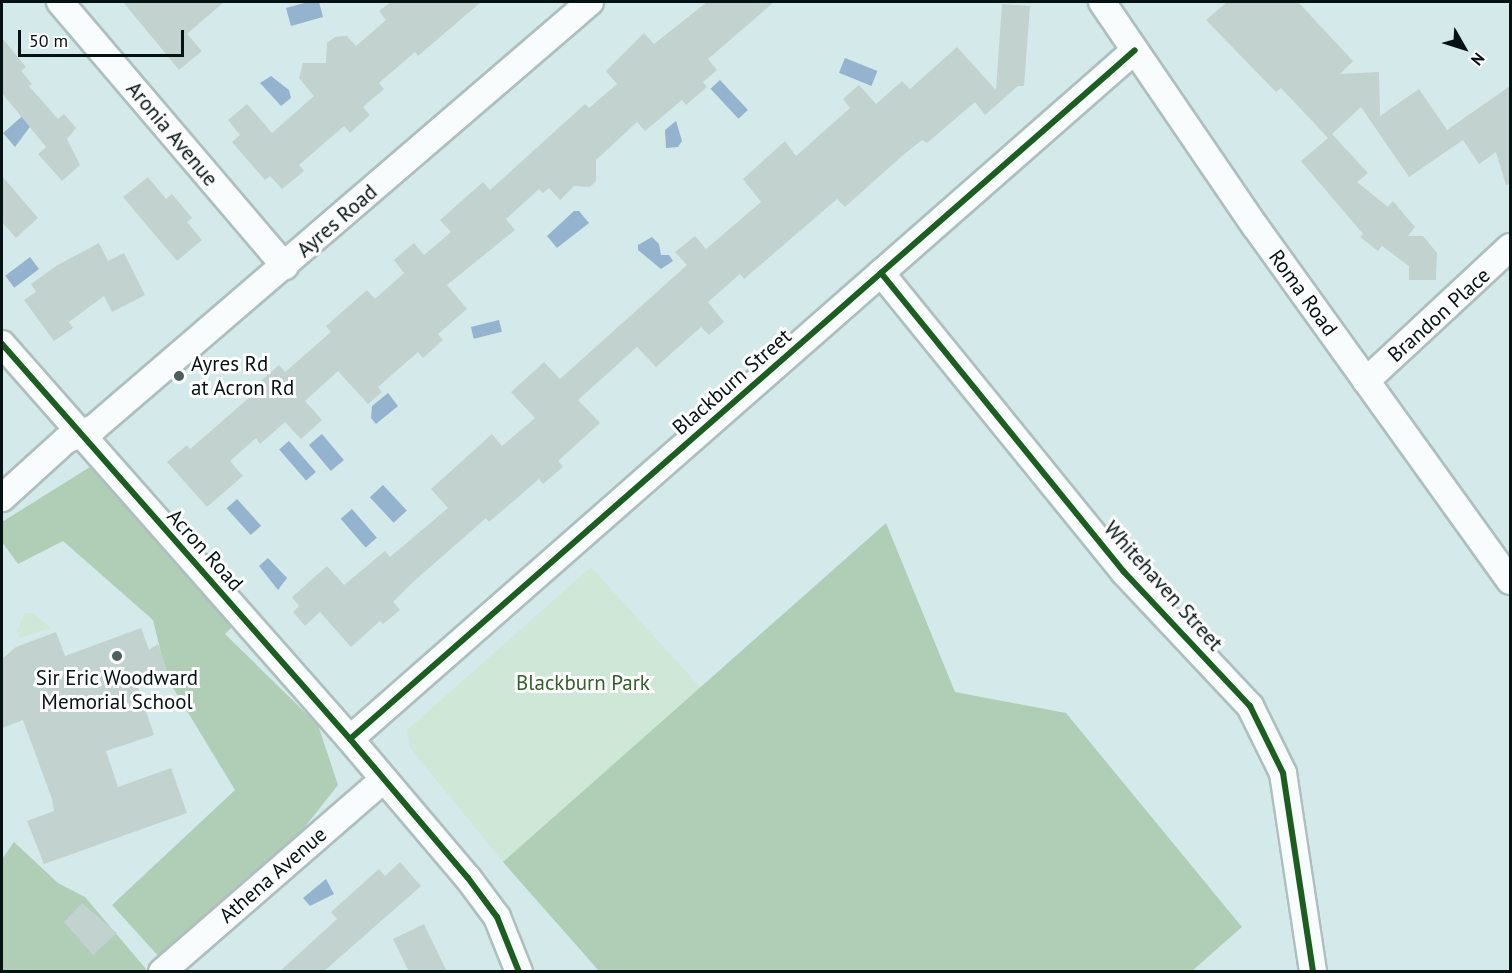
<!DOCTYPE html>
<style>
body{margin:0}
#map{position:relative;width:1512px;height:973px;overflow:hidden;background:#d4eaea;font-family:"PT Sans",sans-serif}
div>[style]{position:absolute}
.green>*{inset:0;background:#cee7d6}
.forest>*{inset:0;background:#b0cdb6}
.water>*{inset:0;background:#94b3cf;transform-origin:0 0}
.building>*{inset:0;background:#c1d2cf}
.roads{filter:drop-shadow(2px 0 #adbfbf) drop-shadow(-2px 0 #adbfbf) drop-shadow(0 2px #adbfbf) drop-shadow(0 -2px #adbfbf)}
.minor>*{height:26px;margin:-13px;padding:0 13px;transform-origin:13px;border-radius:13px;background:#f9fcfc}
.cycleway>*{height:6px;margin:-3px;padding:0 3px;transform-origin:3px;border-radius:3px;background:#1b5e20}
.dots>*{width:16px;height:16px;translate:-50% -50%;box-sizing:border-box;border:3px solid #fff;border-radius:50%}
span{translate:-50% -50%;white-space:nowrap;text-align:center;line-height:1.15;-webkit-text-stroke:6px #fff;paint-order:stroke}
.street-label{font-size:21px;color:#041213}
.poi-label{font-size:21px;color:#041213}
.left{translate:0 -50%;text-align:left}
.park-label{font-size:21px;color:#316129}
.frame{position:absolute;inset:0;border:3px solid #041213;pointer-events:none}
.north{position:absolute;left:1434px;top:18px;width:60px;height:60px;-webkit-text-stroke:4px #fff;paint-order:stroke;rotate:129deg;font-size:16px;font-weight:700;line-height:24px;text-align:center;color:#041213}
.north::after{content:'';display:block;margin:auto;width:21px;height:27px;background:#041213;clip-path:polygon(50% 0,100% 100%,50% 72%,0 100%)}
.scale{position:absolute;left:18px;top:30px;width:166px;height:27px;box-sizing:border-box;border:3px solid #041213;border-top:0;padding-left:8px;font-size:18px;line-height:21px;white-space:nowrap;color:#041213;-webkit-text-stroke:4px #fff;paint-order:stroke}
</style>
<div id="map">
<div class="green">
<i style="clip-path:polygon(591px 567px,701px 688px,503px 862px,410px 748px,407px 730px)"></i>
<i style="clip-path:polygon(25px 613px,33px 613px,51px 628px,19px 638px,17px 630px)"></i>
</div>
<div class="forest">
<i style="clip-path:polygon(98px 462px,235px 624px,225px 634px,318px 725px,338px 785px,278px 861px,160px 958px,112px 905px,235px 790px,167px 678px,153px 620px,63px 541px,18px 564px,2px 542px,2px 522px)"></i>
<i style="clip-path:polygon(886px 523px,955px 692px,1066px 713px,1242px 927px,1192px 971px,599px 971px,503px 862px)"></i>
<i style="clip-path:polygon(14px 842px,58px 883px,85px 897px,146px 969px,144px 972px,2px 971px,2px 859px)"></i>
</div>
<div class="water">
<i style="clip-path:polygon(308px 2px,319px 2px,323px 17px,291px 26px,286px 8px)"></i>
<i style="left:845px;top:58px;width:35px;height:16px;rotate:22deg"></i>
<i style="clip-path:polygon(271px 76px,289px 90px,291px 98px,281px 106px,260px 83px)"></i>
<i style="left:720px;top:80px;width:41px;height:13px;rotate:47deg"></i>
<i style="clip-path:polygon(27px 112px,35px 120px,15px 147px,3px 133px)"></i>
<i style="clip-path:polygon(676px 121px,682px 141px,678px 147px,666px 148px,665px 130px)"></i>
<i style="clip-path:polygon(574px 211px,579px 211px,589px 223px,557px 248px,547px 236px)"></i>
<i style="clip-path:polygon(652px 237px,659px 244px,661px 255px,669px 255px,673px 261px,661px 269px,638px 250px,638px 245px)"></i>
<i style="left:30px;top:257px;width:15px;height:31px;rotate:53deg"></i>
<i style="left:499px;top:320px;width:12px;height:29px;rotate:76deg"></i>
<i style="clip-path:polygon(388px 393px,398px 406px,376px 424px,371px 418px,372px 406px)"></i>
<i style="left:322px;top:434px;width:34px;height:17px;rotate:50deg"></i>
<i style="left:289px;top:441px;width:41px;height:13px;rotate:49deg"></i>
<i style="left:383px;top:485px;width:35px;height:18px;rotate:47deg"></i>
<i style="left:237px;top:499px;width:36px;height:14px;rotate:48deg"></i>
<i style="left:352px;top:509px;width:38px;height:15px;rotate:49deg"></i>
<i style="clip-path:polygon(268px 558px,287px 578px,278px 590px,259px 566px)"></i>
<i style="clip-path:polygon(326px 879px,334px 894px,310px 906px,303px 898px)"></i>
</div>
<div class="building">
<i style="clip-path:polygon(123px 2px,224px 2px,187px 34px,202px 51px,179px 70px)"></i>
<i style="clip-path:polygon(391px 2px,481px 2px,418px 56px,415px 52px,379px 83px,384px 89px,363px 107px,370px 115px,350px 133px,344px 126px,299px 165px,304px 171px,282px 189px,270px 176px,265px 180px,232px 142px,240px 135px,228px 120px,247px 104px,272px 133px,314px 96px,299px 78px,303px 63px,326px 63px,327px 43px,335px 37px,347px 36px,356px 46px,386px 20px,379px 11px)"></i>
<i style="clip-path:polygon(707px 2px,774px 2px,708px 59px,717px 70px,703px 82px,707px 87px,686px 105px,682px 100px,645px 131px,637px 122px,596px 160px,596px 181px,590px 187px,574px 186px,560px 200px,549px 188px,543px 193px,539px 189px,506px 219px,515px 230px,447px 285px,467px 309px,438px 334px,443px 340px,423px 358px,418px 352px,378px 387px,382px 392px,368px 404px,338px 371px,305px 401px,322px 420px,301px 439px,285px 422px,260px 444px,256px 438px,230px 461px,243px 476px,207px 507px,167px 462px,187px 445px,190px 449px,257px 391px,254px 387px,279px 365px,285px 372px,331px 332px,326px 326px,367px 290px,375px 299px,404px 273px,394px 260px,414px 243px,424px 255px,451px 232px,440px 220px,483px 182px,490px 190px,585px 104px,589px 108px,617px 84px,606px 71px,644px 33px,654px 44px)"></i>
<i style="clip-path:polygon(1227px 2px,1298px 2px,1353px 61px,1340px 74px,1379px 72px,1380px 116px,1419px 89px,1447px 130px,1510px 86px,1510px 184px,1506px 185px,1496px 152px,1479px 164px,1463px 140px,1409px 177px,1361px 107px,1332px 134px,1368px 173px,1357px 182px,1388px 207px,1393px 201px,1415px 227px,1408px 236px,1423px 236px,1437px 253px,1436px 280px,1409px 280px,1409px 266px,1382px 246px,1378px 251px,1360px 237px,1363px 234px,1301px 161px,1328px 138px,1281px 88px,1276px 92px,1206px 20px)"></i>
<i style="clip-path:polygon(1002px 4px,1030px 6px,1024px 86px,1018px 86px,985px 115px,975px 102px,927px 143px,922px 140px,902px 156px,845px 207px,837px 199px,744px 279px,740px 274px,708px 302px,724px 322px,709px 335px,701px 327px,656px 367px,637px 347px,578px 400px,600px 423px,558px 461px,563px 467px,543px 484px,539px 479px,489px 522px,486px 518px,412px 583px,393px 602px,400px 610px,383px 624px,380px 621px,351px 647px,320px 612px,305px 626px,293px 612px,299px 606px,292px 597px,327px 566px,344px 585px,385px 551px,390px 557px,448px 508px,431px 489px,492px 434px,502px 446px,535px 418px,511px 392px,544px 362px,560px 379px,687px 265px,675px 252px,695px 236px,706px 249px,761px 202px,743px 179px,785px 141px,796px 156px,850px 108px,843px 99px,859px 85px,876px 104px,902px 81px,910px 89px,957px 47px,996px 90px)"></i>
<i style="clip-path:polygon(2px 38px,26px 67px,21px 71px,32px 84px,29px 86px,58px 119px,64px 114px,76px 128px,67px 139px,80px 165px,62px 181px,38px 154px,46px 147px,2px 93px)"></i>
<i style="clip-path:polygon(2px 176px,38px 218px,16px 238px,2px 222px)"></i>
<i style="clip-path:polygon(148px 177px,166px 199px,172px 194px,192px 218px,187px 222px,202px 240px,177px 261px,123px 197px)"></i>
<i style="clip-path:polygon(99px 243px,108px 261px,124px 253px,145px 295px,112px 312px,104px 296px,69px 322px,73px 328px,54px 341px,24px 300px,36px 292px,31px 284px,56px 266px)"></i>
<i style="clip-path:polygon(141px 628px,149px 650px,158px 644px,167px 670px,136px 681px,154px 735px,106px 751px,118px 787px,171px 768px,187px 813px,44px 864px,27px 821px,54px 811px,52px 799px,23px 720px,2px 728px,2px 659px,16px 647px,56px 632px,65px 656px)"></i>
<i style="clip-path:polygon(400px 862px,421px 886px,323px 972px,279px 972px,337px 919px,331px 912px,379px 869px,385px 876px)"></i>
<i style="clip-path:polygon(82px 903px,117px 933px,93px 955px,64px 922px)"></i>
<i style="clip-path:polygon(424px 924px,447px 972px,409px 972px,393px 939px)"></i>
</div>
<div class="roads">
<div class="minor">
<i style="left:60px;top:2px;width:347px;rotate:49.6deg"></i>
<i style="left:1102px;top:2px;width:271px;rotate:55.7deg"></i>
<i style="left:1255px;top:226px;width:437px;rotate:54.3deg"></i>
<i style="left:881px;top:273px;width:385px;rotate:50.9deg"></i>
<i style="left:1124px;top:572px;width:184px;rotate:46.8deg"></i>
<i style="left:1250px;top:706px;width:75px;rotate:63.8deg"></i>
<i style="left:1283px;top:773px;width:201px;rotate:81.4deg"></i>
<i style="left:2px;top:344px;width:526px;rotate:48.62deg"></i>
<i style="left:350px;top:739px;width:182px;rotate:49.7deg"></i>
<i style="left:468px;top:878px;width:49px;rotate:53.4deg"></i>
<i style="left:497px;top:917px;width:59px;rotate:68.2deg"></i>
<i style="left:1366px;top:381px;width:197px;rotate:-42.9deg"></i>
<i style="left:2px;top:498px;width:86px;rotate:-42.2deg"></i>
<i style="left:66px;top:440px;width:30px;rotate:-23deg"></i>
<i style="left:94px;top:428px;width:654px;rotate:-40.66deg"></i>
<i style="left:350px;top:739px;width:1044px;rotate:-41.27deg"></i>
<i style="left:162px;top:972px;width:294px;rotate:-41deg"></i>
</div>
</div>
<div class="cycleway">
<i style="left:881px;top:273px;width:385px;rotate:50.9deg"></i>
<i style="left:1124px;top:572px;width:184px;rotate:46.8deg"></i>
<i style="left:1250px;top:706px;width:75px;rotate:63.8deg"></i>
<i style="left:1283px;top:773px;width:201px;rotate:81.4deg"></i>
<i style="left:2px;top:344px;width:526px;rotate:48.62deg"></i>
<i style="left:350px;top:739px;width:182px;rotate:49.7deg"></i>
<i style="left:468px;top:878px;width:49px;rotate:53.4deg"></i>
<i style="left:497px;top:917px;width:59px;rotate:68.2deg"></i>
<i style="left:350px;top:739px;width:1044px;rotate:-41.27deg"></i>
</div>
<div class="dots">
<i style="left:179px;top:376px;background:#4d5e5e"></i>
<i style="left:117px;top:656px;background:#4d5e5e"></i>
</div>
<div class="street-label">
<span style="left:172px;top:134px;rotate:50deg">Aronia Avenue</span>
<span style="left:337px;top:221px;rotate:-41deg">Ayres Road</span>
<span style="left:1303px;top:293px;rotate:54deg">Roma Road</span>
<span style="left:1439px;top:315px;rotate:-42deg">Brandon Place</span>
<span style="left:732px;top:382px;rotate:-41deg">Blackburn Street</span>
<span style="left:205px;top:550px;rotate:48deg">Acron Road</span>
<span style="left:1163px;top:586px;rotate:48deg">Whitehaven Street</span>
<span style="left:273px;top:875px;rotate:-41deg">Athena Avenue</span>
</div>
<div class="poi-label">
<span class="left" style="left:191px;top:376px">Ayres Rd<br>at Acron Rd</span>
<span style="left:117px;top:690px">Sir Eric Woodward<br>Memorial School</span>
</div>
<div class="park-label">
<span style="left:583px;top:683px">Blackburn Park</span>
</div>
<div class="frame"></div>
<div class="north">N</div>
<div class="scale">50 m</div>
</div>
